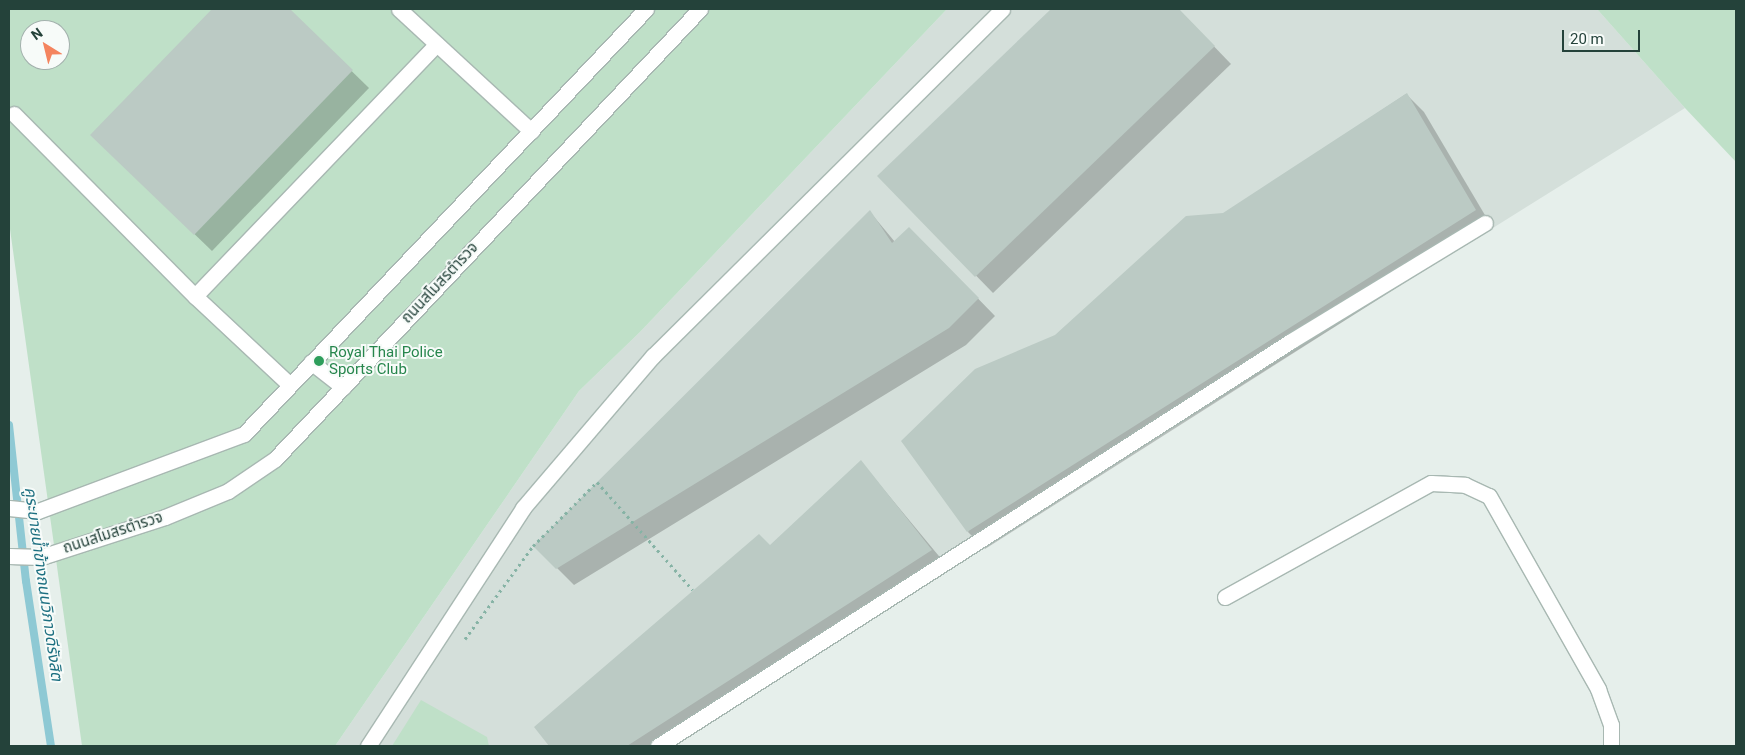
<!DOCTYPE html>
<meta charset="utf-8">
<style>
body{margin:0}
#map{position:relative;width:1745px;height:755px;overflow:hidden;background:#e6efeb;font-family:Roboto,"Noto Sans Thai",sans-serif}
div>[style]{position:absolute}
.built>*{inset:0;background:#d4dfda}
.green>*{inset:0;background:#bfe0c8}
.shadow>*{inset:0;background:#0003}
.stream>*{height:8px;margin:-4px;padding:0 4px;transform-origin:4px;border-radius:4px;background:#8ec9d4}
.building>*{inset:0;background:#bbcac4}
.path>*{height:3px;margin-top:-1.5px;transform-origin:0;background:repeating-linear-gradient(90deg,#86b3a5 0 2.5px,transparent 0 6.5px)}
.roads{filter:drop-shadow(1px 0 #a8b8b2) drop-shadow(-1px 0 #a8b8b2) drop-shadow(0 1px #a8b8b2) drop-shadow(0 -1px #a8b8b2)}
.minor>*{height:15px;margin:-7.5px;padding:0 7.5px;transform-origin:7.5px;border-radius:7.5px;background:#fff}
.dots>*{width:14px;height:14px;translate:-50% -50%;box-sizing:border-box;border:2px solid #f7fbf9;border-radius:50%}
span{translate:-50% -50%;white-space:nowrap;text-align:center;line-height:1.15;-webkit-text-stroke:4px #f7fbf9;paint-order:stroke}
.street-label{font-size:15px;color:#24423a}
.leisure-label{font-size:15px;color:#27864d}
.left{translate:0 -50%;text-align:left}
.water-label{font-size:16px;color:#1c6f80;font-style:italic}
.frame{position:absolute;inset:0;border:10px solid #24423a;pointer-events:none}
.north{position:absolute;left:20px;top:20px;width:50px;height:50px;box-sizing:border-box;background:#f7fbf9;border:1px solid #a3b1ad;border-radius:50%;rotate:324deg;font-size:14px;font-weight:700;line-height:20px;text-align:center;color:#24423a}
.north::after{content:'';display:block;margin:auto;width:18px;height:22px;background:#f4845f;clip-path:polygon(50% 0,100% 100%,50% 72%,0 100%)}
.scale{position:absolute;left:1562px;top:30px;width:78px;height:22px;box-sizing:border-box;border:2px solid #24423a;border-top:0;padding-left:6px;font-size:15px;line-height:18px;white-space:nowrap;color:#24423a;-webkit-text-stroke:4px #f7fbf9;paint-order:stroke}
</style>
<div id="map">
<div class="built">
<i style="clip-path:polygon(947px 9px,1597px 9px,1685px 108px,664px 746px,335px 746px,579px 391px,640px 332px)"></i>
</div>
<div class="green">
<i style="clip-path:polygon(evenodd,9px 9px,947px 9px,640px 332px,579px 391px,335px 746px,82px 746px,9px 222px,9px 9px,30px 30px,60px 30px,60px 60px,30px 60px,30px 30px)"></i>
<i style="clip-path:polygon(1597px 9px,1736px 9px,1736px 162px,1685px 108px)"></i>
<i style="clip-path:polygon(421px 700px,487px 737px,489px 746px,392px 746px)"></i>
</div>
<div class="shadow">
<i style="clip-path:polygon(214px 9px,288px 9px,369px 88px,212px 251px,92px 135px)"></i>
<i style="clip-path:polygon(1053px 9px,1178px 9px,1231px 64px,993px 293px,879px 176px)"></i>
<i style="clip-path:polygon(1406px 94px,1424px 112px,1492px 227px,985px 549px,968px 532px,1056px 336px,1224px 215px)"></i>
<i style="clip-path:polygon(870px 212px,895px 242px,927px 246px,995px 316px,966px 345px,574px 585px,535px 546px)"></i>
<i style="clip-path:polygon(861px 462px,948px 567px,670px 746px,551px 746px,535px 727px,770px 546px)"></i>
</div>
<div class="stream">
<i style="left:9px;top:425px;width:157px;rotate:83.8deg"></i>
<i style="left:26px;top:581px;width:167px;rotate:81.4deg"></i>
</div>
<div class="building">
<i style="clip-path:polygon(212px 9px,290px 9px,353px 70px,194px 235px,90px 135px)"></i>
<i style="clip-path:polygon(1051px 9px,1179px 9px,1215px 46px,975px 277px,877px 176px)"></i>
<i style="clip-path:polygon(1407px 93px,1476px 210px,967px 532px,901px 441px,975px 369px,1055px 335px,1186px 216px,1223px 213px)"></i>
<i style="clip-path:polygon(870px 210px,892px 243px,909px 227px,979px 298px,949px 328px,556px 569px,533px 546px)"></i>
<i style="clip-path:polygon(861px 460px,932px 550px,627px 746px,549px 746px,534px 727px,759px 534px,770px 545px)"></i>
</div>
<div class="path">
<i style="left:465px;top:639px;width:115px;rotate:-53.8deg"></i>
<i style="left:533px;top:546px;width:91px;rotate:-45deg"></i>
<i style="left:597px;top:482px;width:144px;rotate:48.4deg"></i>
</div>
<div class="roads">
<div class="minor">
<i style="left:399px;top:9px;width:180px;rotate:42.7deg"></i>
<i style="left:14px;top:114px;width:257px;rotate:45.2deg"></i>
<i style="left:311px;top:362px;width:41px;rotate:38deg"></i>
<i style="left:290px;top:385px;width:130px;rotate:-136.9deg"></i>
<i style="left:195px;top:296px;width:349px;rotate:-46.2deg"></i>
<i style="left:9px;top:508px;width:29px;rotate:6deg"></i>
<i style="left:38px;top:511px;width:220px;rotate:-20.5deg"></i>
<i style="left:244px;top:434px;width:585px;rotate:-46.59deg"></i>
<i style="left:9px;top:556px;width:32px;rotate:2deg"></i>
<i style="left:41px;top:557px;width:130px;rotate:-17.9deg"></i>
<i style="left:165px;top:517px;width:68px;rotate:-22.4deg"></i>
<i style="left:228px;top:491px;width:57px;rotate:-34.2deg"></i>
<i style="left:275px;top:459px;width:619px;rotate:-46.64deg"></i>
<i style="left:1225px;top:597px;width:235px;rotate:-29deg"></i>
<i style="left:1431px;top:483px;width:34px;rotate:3deg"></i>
<i style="left:1465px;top:485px;width:26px;rotate:25deg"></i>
<i style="left:1489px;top:496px;width:222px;rotate:60.5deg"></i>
<i style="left:1598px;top:689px;width:38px;rotate:70deg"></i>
<i style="left:1611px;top:725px;width:21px;rotate:90deg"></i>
<i style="left:368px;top:746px;width:284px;rotate:-56.9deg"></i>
<i style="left:523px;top:508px;width:200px;rotate:-49.5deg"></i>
<i style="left:653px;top:356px;width:492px;rotate:-44.8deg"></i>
<i style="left:658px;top:746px;width:751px;rotate:-32.61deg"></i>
<i style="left:1291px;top:341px;width:227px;rotate:-31.3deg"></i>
</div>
</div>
<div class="dots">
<i style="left:319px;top:361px;background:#2e9e5b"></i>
</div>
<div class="street-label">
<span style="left:440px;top:283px;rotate:-47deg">ถนนสโมสรตำรวจ</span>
<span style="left:113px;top:533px;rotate:-18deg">ถนนสโมสรตำรวจ</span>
</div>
<div class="leisure-label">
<span class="left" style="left:329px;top:361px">Royal Thai Police<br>Sports Club</span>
</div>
<div class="water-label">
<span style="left:43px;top:584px;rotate:82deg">คูระบายน้ำข้างถนนวิภาวดีรังสิต</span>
</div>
<div class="frame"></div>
<div class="north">N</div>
<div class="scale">20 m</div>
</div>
